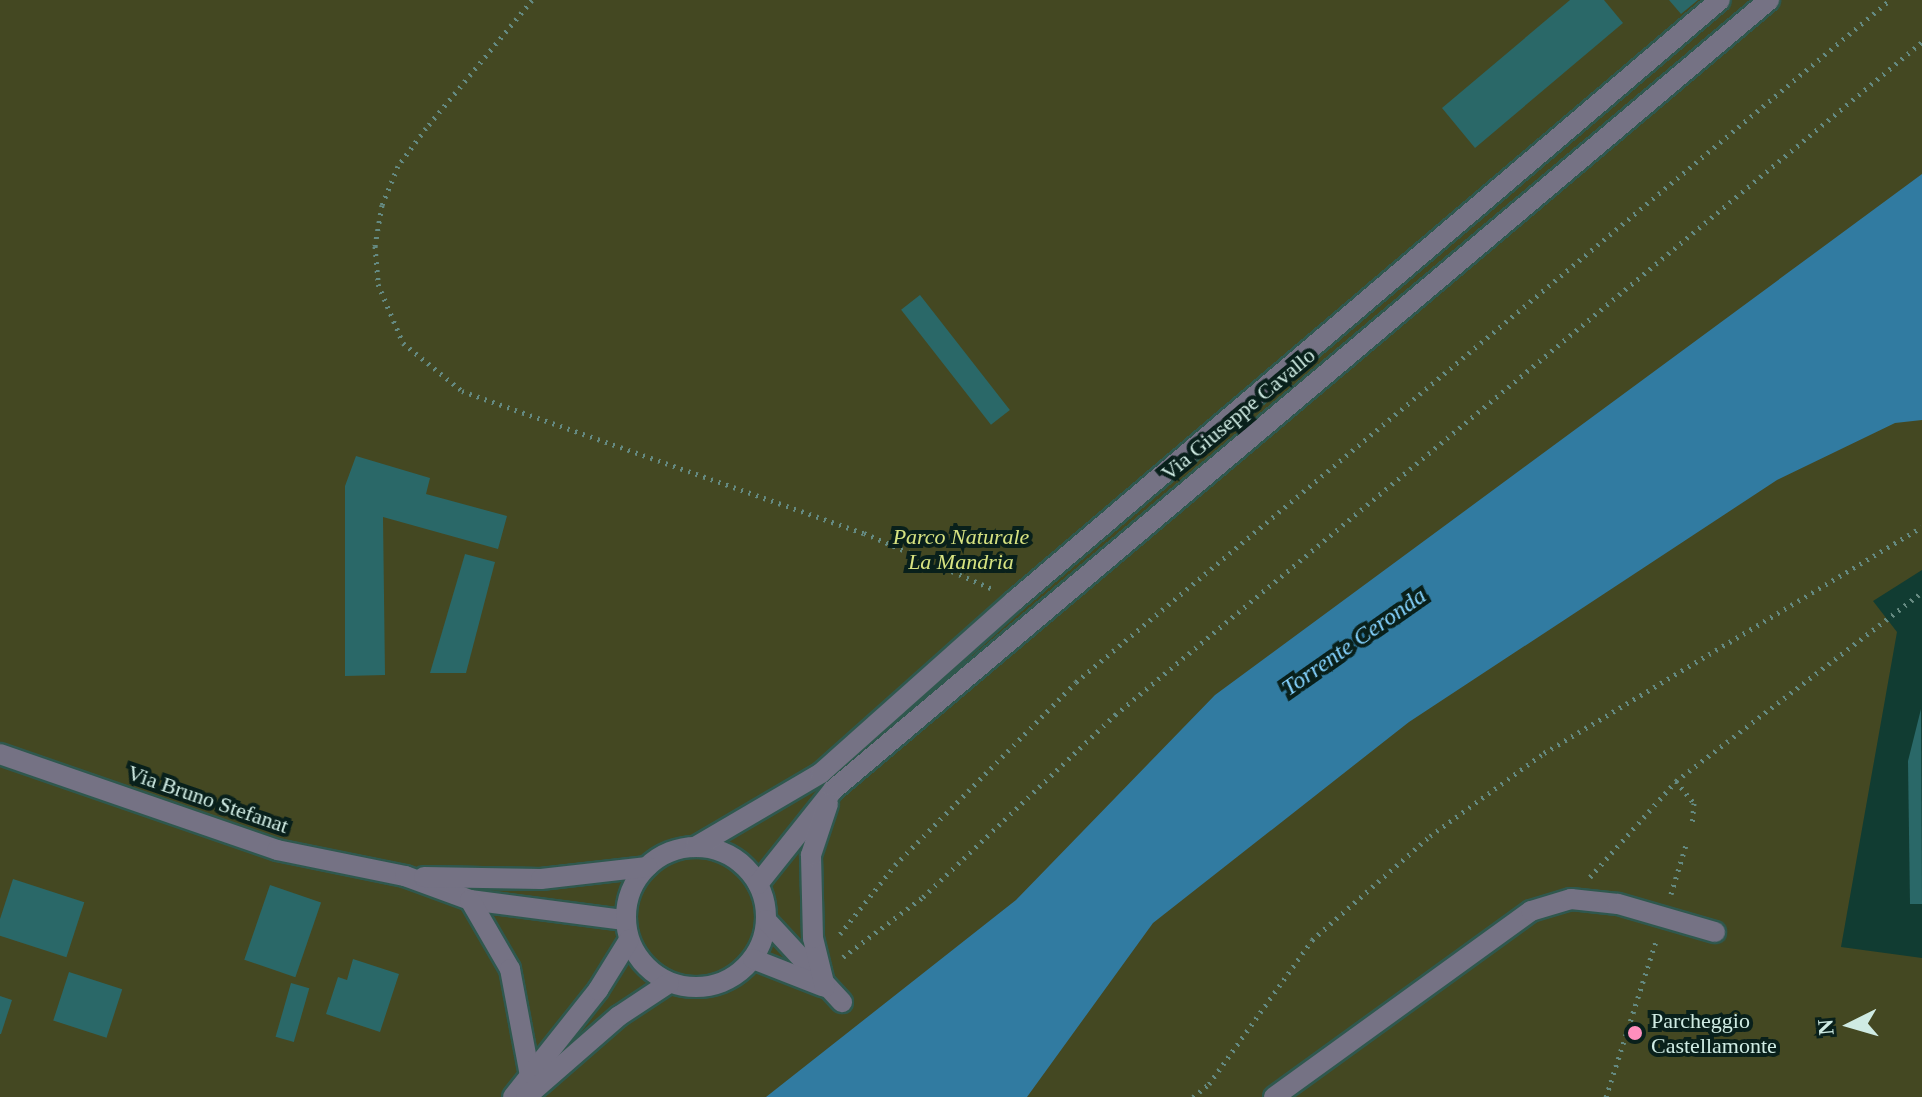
<!DOCTYPE html>
<style>
body{margin:0}
#map{position:relative;width:1922px;height:1097px;overflow:hidden;background:#113c32;font-family:"Times New Roman",serif}
div>[style]{position:absolute}
.green>*{inset:0;background:#444822}
.water>*{inset:0;background:#317ba1}
.building>*{inset:0;background:#2a6868;transform-origin:0 0}
.path>*{height:5px;margin-top:-2.5px;transform-origin:0;background:repeating-linear-gradient(90deg,#658a81 0 2px,transparent 0 8px)}
.roads{filter:drop-shadow(2px 0 #2f584e) drop-shadow(-2px 0 #2f584e) drop-shadow(0 2px #2f584e) drop-shadow(0 -2px #2f584e)}
.minor>*{height:20px;margin:-10px;padding:0 10px;transform-origin:10px;border-radius:10px;background:#757284}
.minor>.ring{margin:-10px;padding:0;box-sizing:content-box;background:none;border:20px solid #757284;border-radius:50%}
.dots>*{width:22px;height:22px;translate:-50% -50%;box-sizing:border-box;border:4px solid #09201b;border-radius:50%}
span{translate:-50% -50%;white-space:nowrap;text-align:center;line-height:1.15;-webkit-text-stroke:8px #09201b;paint-order:stroke}
.street-label{font-size:22px;color:#cfebe3}
.park-label{font-size:22px;color:#d7e381;font-style:italic}
.poi-label{font-size:22px;color:#cfebe3}
.left{translate:0 -50%;text-align:left}
.water-label{font-size:24px;color:#85d3ff;font-style:italic}
.north{position:absolute;left:1810px;top:985px;width:80px;height:80px;-webkit-text-stroke:6px #09201b;paint-order:stroke;rotate:265deg;font-size:22px;font-weight:700;line-height:32px;text-align:center;color:#cfebe3}
.north::after{content:'';display:block;margin:auto;width:28px;height:36px;background:#cfebe3;clip-path:polygon(50% 0,100% 100%,50% 72%,0 100%)}
</style>
<div id="map">
<div class="green">
<i style="clip-path:polygon(0 0,1922px 0,1922px 570px,1873px 601px,1897px 632px,1841px 947px,1922px 958px,1922px 1097px,0 1097px)"></i>
</div>
<div class="water">
<i style="clip-path:polygon(1922px 174px,1922px 420px,1895px 423px,1777px 480px,1409px 722px,1153px 923px,1027px 1097px,766px 1097px,1016px 900px,1215px 695px)"></i>
</div>
<div class="building">
<i style="clip-path:polygon(1570px 0,1604px 0,1623px 23px,1475px 148px,1442px 108px)"></i>
<i style="clip-path:polygon(1669px 0,1698px 0,1681px 14px)"></i>
<i style="left:920px;top:295px;width:146px;height:24px;rotate:52deg"></i>
<i style="clip-path:polygon(356px 456px,430px 478px,426px 494px,507px 516px,498px 549px,383px 517px,385px 675px,345px 676px,345px 486px)"></i>
<i style="clip-path:polygon(465px 554px,495px 562px,466px 673px,430px 673px)"></i>
<i style="clip-path:polygon(1921px 709px,1922px 904px,1910px 904px,1908px 761px)"></i>
<i style="left:13px;top:879px;width:75px;height:58px;rotate:18deg"></i>
<i style="left:270px;top:885px;width:54px;height:79px;rotate:19deg"></i>
<i style="clip-path:polygon(353px 959px,399px 974px,380px 1032px,326px 1014px,338px 977px,347px 980px)"></i>
<i style="left:69px;top:972px;width:56px;height:51px;rotate:18deg"></i>
<i style="left:291px;top:983px;width:19px;height:56px;rotate:16deg"></i>
<i style="clip-path:polygon(0 996px,12px 1000px,1px 1034px,0 1034px)"></i>
</div>
<div class="path">
<i style="left:532px;top:0;width:166px;rotate:129.6deg"></i>
<i style="left:426px;top:128px;width:47px;rotate:126.4deg"></i>
<i style="left:398px;top:166px;width:42px;rotate:112.3deg"></i>
<i style="left:382px;top:205px;width:42px;rotate:99.7deg"></i>
<i style="left:375px;top:246px;width:38px;rotate:85deg"></i>
<i style="left:378px;top:284px;width:64px;rotate:67deg"></i>
<i style="left:403px;top:343px;width:76px;rotate:39.1deg"></i>
<i style="left:462px;top:391px;width:426px;rotate:19.5deg"></i>
<i style="left:864px;top:533px;width:141px;rotate:23.5deg"></i>
<i style="left:1676px;top:781px;width:28px;rotate:51deg"></i>
<i style="left:1694px;top:803px;width:21px;rotate:95deg"></i>
<i style="left:1590px;top:877px;width:129px;rotate:-48.1deg"></i>
<i style="left:1676px;top:781px;width:310px;rotate:-37.5deg"></i>
<i style="left:1671px;top:894px;width:51px;rotate:-73deg"></i>
<i style="left:840px;top:934px;width:88px;rotate:-51.4deg"></i>
<i style="left:895px;top:865px;width:257px;rotate:-45.3deg"></i>
<i style="left:1076px;top:682px;width:1062px;rotate:-39.96deg"></i>
<i style="left:843px;top:957px;width:100px;rotate:-36.9deg"></i>
<i style="left:923px;top:897px;width:265px;rotate:-43.5deg"></i>
<i style="left:1115px;top:715px;width:1051px;rotate:-39.83deg"></i>
<i style="left:1193px;top:1097px;width:21px;rotate:-39deg"></i>
<i style="left:1209px;top:1084px;width:177px;rotate:-54.4deg"></i>
<i style="left:1312px;top:940px;width:157px;rotate:-41.4deg"></i>
<i style="left:1430px;top:836px;width:141px;rotate:-36.1deg"></i>
<i style="left:1544px;top:753px;width:440px;rotate:-30.9deg"></i>
<i style="left:1606px;top:1097px;width:164px;rotate:-72.2deg"></i>
</div>
<div class="roads">
<div class="minor">
<i style="left:0;top:754px;width:293px;rotate:19.1deg"></i>
<i style="left:277px;top:850px;width:131px;rotate:11.5deg"></i>
<i style="left:405px;top:876px;width:69px;rotate:20.3deg"></i>
<i style="left:470px;top:900px;width:156px;rotate:7.4deg"></i>
<i class="ring" style="left:626px;top:847px;width:120px;height:120px"></i>
<i style="left:695px;top:847px;width:146px;rotate:-30.4deg"></i>
<i style="left:821px;top:773px;width:259px;rotate:-41.7deg"></i>
<i style="left:1014px;top:601px;width:927px;rotate:-40.41deg"></i>
<i style="left:424px;top:877px;width:117px;rotate:1deg"></i>
<i style="left:541px;top:879px;width:107px;rotate:-6.5deg"></i>
<i style="left:758px;top:884px;width:120px;rotate:-51.4deg"></i>
<i style="left:833px;top:790px;width:1225px;rotate:-40.16deg"></i>
<i style="left:470px;top:900px;width:80px;rotate:59.9deg"></i>
<i style="left:510px;top:969px;width:109px;rotate:79.4deg"></i>
<i style="left:766px;top:920px;width:112px;rotate:47.2deg"></i>
<i style="left:753px;top:959px;width:74px;rotate:21.4deg"></i>
<i style="left:825px;top:987px;width:50px;rotate:-103.8deg"></i>
<i style="left:813px;top:938px;width:83px;rotate:-91.4deg"></i>
<i style="left:811px;top:855px;width:54px;rotate:-71.6deg"></i>
<i style="left:513px;top:1097px;width:137px;rotate:-51.5deg"></i>
<i style="left:598px;top:990px;width:59px;rotate:-58.2deg"></i>
<i style="left:526px;top:1097px;width:123px;rotate:-41.1deg"></i>
<i style="left:619px;top:1016px;width:60px;rotate:-33.4deg"></i>
<i style="left:1274px;top:1097px;width:317px;rotate:-35.9deg"></i>
<i style="left:1531px;top:911px;width:42px;rotate:-16.7deg"></i>
<i style="left:1571px;top:899px;width:47px;rotate:6.1deg"></i>
<i style="left:1618px;top:904px;width:101px;rotate:16.1deg"></i>
</div>
</div>
<div class="dots">
<i style="left:1635px;top:1033px;background:#fe8ebd"></i>
</div>
<div class="street-label">
<span style="left:1238px;top:414px;rotate:-40deg">Via Giuseppe Cavallo</span>
<span style="left:208px;top:799px;rotate:19deg">Via Bruno Stefanat</span>
</div>
<div class="park-label">
<span style="left:961px;top:549px">Parco Naturale<br>La Mandria</span>
</div>
<div class="poi-label">
<span class="left" style="left:1651px;top:1033px">Parcheggio<br>Castellamonte</span>
</div>
<div class="water-label">
<span style="left:1354px;top:642px;rotate:-35deg">Torrente Ceronda</span>
</div>
<div class="north">N</div>
</div>
